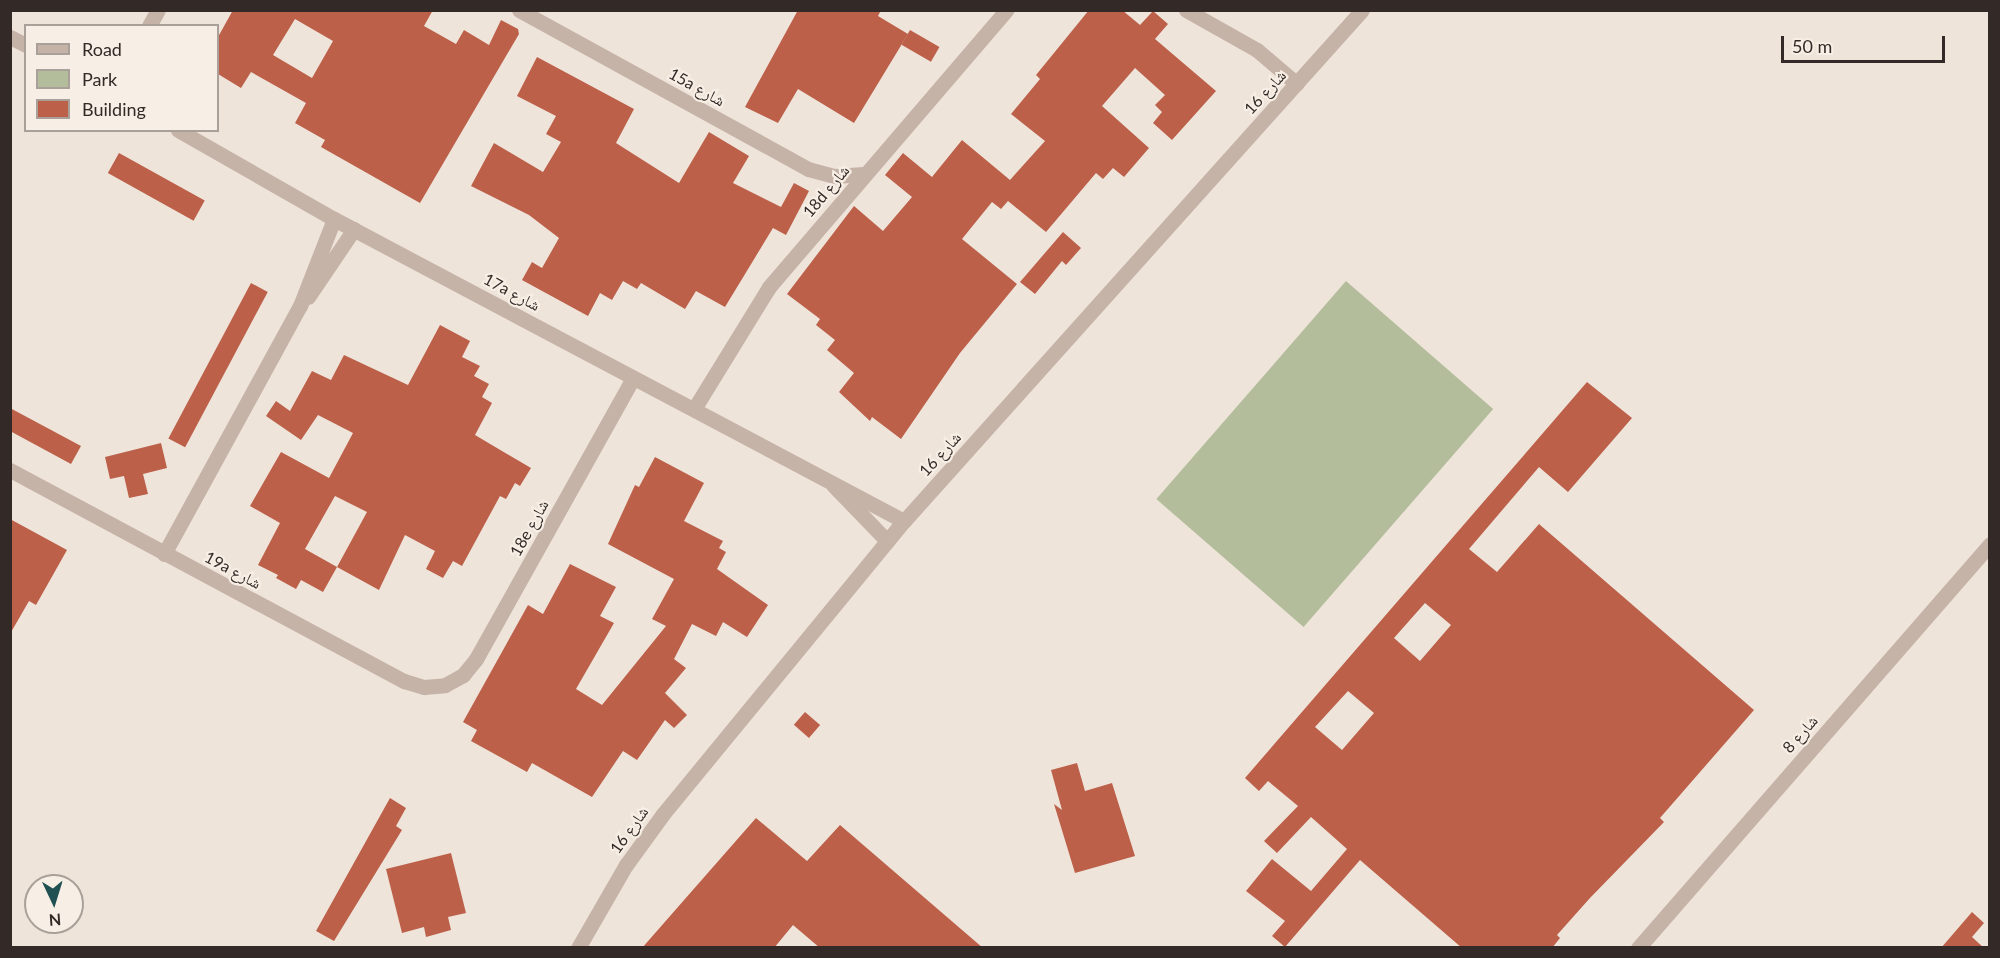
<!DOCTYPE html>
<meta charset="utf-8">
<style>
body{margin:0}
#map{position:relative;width:2000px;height:958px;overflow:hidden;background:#efe4da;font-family:Lato,"Noto Naskh Arabic",sans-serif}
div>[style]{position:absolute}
.green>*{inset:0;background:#b3bd9b;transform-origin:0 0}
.building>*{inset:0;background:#bc604a;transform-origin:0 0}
.minor>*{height:15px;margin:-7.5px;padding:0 7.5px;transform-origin:7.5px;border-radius:7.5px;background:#c6b3a7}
.tertiary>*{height:15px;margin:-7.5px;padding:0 7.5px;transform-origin:7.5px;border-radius:7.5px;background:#c6b3a7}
span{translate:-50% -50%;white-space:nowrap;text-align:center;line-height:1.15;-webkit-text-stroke:4.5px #f7eee5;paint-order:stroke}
.street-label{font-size:16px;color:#332a27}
.frame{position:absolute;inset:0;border:12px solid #332a27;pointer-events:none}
.legend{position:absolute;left:24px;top:24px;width:195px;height:108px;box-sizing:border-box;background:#f7eee5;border:2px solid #a9a099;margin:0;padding:8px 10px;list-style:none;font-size:18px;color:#332a27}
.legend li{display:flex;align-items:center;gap:12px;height:30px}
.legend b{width:30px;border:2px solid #a9a099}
.north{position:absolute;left:24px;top:874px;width:60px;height:60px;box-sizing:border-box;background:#f7eee5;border:2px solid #a9a099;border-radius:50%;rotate:176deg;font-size:16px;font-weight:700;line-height:24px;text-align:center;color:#332a27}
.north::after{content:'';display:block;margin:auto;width:21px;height:27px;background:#205051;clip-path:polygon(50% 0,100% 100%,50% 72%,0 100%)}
.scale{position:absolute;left:1781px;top:36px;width:164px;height:27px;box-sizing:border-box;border:3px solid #332a27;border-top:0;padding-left:8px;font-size:18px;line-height:21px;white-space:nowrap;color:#332a27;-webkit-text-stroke:4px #f7eee5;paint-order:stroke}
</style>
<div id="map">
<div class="green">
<i style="left:1346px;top:281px;width:195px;height:289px;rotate:41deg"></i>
</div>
<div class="building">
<i style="clip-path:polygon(evenodd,233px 10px,433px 10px,424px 26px,456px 44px,464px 30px,489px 45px,501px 20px,518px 29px,519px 34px,420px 203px,321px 147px,325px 140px,295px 123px,306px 103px,251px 72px,241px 88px,218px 74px,218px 37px,233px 10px,295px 19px,333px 41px,312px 78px,273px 55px,295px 19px)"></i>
<i style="clip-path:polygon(798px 10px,881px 10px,878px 16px,908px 34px,854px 123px,798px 89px,778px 123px,745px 107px)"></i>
<i style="clip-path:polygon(1089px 10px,1122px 10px,1140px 25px,1153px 11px,1168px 24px,1155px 39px,1216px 91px,1172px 140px,1153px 123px,1162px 112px,1155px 105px,1165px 95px,1135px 68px,1102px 106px,1149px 148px,1124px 177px,1113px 168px,1103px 179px,1096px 173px,1046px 232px,1008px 201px,1001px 209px,992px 202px,962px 239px,1017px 284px,960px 353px,901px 439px,872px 417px,870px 421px,839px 392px,854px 373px,827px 350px,835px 340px,816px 325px,820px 319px,787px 294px,854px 206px,883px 231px,912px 197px,885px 175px,903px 153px,932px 177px,962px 140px,1010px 180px,1045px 141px,1011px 114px,1040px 79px,1036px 75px)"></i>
<i style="left:910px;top:30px;width:34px;height:17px;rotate:30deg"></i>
<i style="clip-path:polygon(537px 57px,634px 109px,616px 143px,679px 183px,709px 132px,749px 156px,733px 183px,781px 207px,794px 183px,809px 191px,786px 235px,773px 228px,725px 307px,696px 291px,685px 309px,641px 283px,637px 289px,623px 281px,612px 300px,600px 293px,588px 316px,522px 280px,532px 262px,542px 268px,559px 238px,529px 215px,471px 186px,494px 143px,543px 172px,561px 142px,546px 134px,556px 116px,517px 96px)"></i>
<i style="left:119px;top:153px;width:98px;height:23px;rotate:29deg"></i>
<i style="clip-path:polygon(1063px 232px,1081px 248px,1066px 265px,1062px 261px,1035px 294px,1020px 282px)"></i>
<i style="left:251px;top:283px;width:19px;height:176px;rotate:28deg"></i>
<i style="clip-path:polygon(440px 325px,470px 341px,462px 357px,480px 366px,474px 376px,489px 384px,482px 397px,492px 403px,475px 435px,531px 468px,520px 486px,515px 483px,506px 499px,500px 496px,462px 566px,453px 561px,443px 578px,426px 569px,435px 551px,405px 535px,379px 590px,337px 567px,367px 512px,335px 496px,305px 549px,337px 567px,323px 592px,301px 580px,296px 589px,276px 578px,278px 575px,258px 565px,280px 523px,250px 506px,281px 452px,329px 478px,353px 433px,318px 415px,301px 440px,266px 416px,276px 401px,290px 411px,312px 371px,331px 380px,344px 355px,408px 385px)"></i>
<i style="clip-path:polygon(evenodd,1587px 382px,1632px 418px,1568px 492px,1539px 467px,1469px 549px,1497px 572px,1539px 524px,1754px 710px,1660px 818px,1664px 822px,1590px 898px,1557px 935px,1560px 938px,1552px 948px,1462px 948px,1360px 860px,1285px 947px,1272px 936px,1285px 921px,1246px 891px,1272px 859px,1311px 891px,1347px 849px,1311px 817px,1277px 853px,1264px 841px,1298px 806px,1268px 781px,1259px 791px,1245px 778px,1587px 382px,1425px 603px,1451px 625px,1420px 661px,1394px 638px,1425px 603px,1587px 382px,1348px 691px,1374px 713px,1342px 750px,1315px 727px,1348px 691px)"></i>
<i style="clip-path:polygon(10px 408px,81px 446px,71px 464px,10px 431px)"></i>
<i style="clip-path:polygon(161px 443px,167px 468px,143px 474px,148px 494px,129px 498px,124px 476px,110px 479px,105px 457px)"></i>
<i style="clip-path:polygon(655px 457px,704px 483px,684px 521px,723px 541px,719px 548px,726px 552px,717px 569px,768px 605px,747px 637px,723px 622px,716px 636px,692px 624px,674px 659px,686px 668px,665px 693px,687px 715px,674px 728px,665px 720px,637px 760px,623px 751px,592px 797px,532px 763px,527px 772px,471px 741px,477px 730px,463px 722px,528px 605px,543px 614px,570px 564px,616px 587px,600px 616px,614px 623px,576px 689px,602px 705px,666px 626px,652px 619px,674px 579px,608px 544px,635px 485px,639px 487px)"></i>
<i style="clip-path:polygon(10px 519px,67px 550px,36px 605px,29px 601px,10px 634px)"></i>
<i style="left:805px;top:712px;width:20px;height:17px;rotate:41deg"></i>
<i style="clip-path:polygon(1077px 763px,1085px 791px,1112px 783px,1135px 856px,1075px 873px,1054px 804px,1062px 810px,1051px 770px)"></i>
<i style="clip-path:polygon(390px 798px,406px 808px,396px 826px,402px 830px,334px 941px,316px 931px)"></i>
<i style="clip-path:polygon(756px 818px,807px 861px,840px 825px,983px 948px,820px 948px,793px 925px,774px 948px,642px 948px)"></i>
<i style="clip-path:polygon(451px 853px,466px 913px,448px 917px,451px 930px,426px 937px,424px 927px,402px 933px,386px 869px)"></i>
<i style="clip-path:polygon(1972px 912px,1984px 923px,1972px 937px,1984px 948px,1941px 948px)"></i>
</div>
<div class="minor">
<i style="left:519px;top:10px;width:330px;rotate:28.8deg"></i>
<i style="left:808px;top:169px;width:28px;rotate:15deg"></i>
<i style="left:835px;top:176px;width:28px;rotate:-4deg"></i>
<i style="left:1186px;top:10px;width:81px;rotate:29.4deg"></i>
<i style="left:1257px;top:50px;width:52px;rotate:40.4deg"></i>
<i style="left:149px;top:26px;width:18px;rotate:-61deg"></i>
<i style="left:10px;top:37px;width:18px;rotate:27deg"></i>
<i style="left:178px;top:130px;width:180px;rotate:29.7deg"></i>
<i style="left:334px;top:219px;width:645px;rotate:27.92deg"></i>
<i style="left:308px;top:297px;width:82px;rotate:-55.9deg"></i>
<i style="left:694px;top:409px;width:143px;rotate:-58.4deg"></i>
<i style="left:769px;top:287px;width:365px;rotate:-49.4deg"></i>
<i style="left:10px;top:470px;width:447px;rotate:28.2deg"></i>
<i style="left:404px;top:681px;width:21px;rotate:17deg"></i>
<i style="left:424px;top:687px;width:21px;rotate:-5deg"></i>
<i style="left:445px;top:685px;width:21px;rotate:-29deg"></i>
<i style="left:463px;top:675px;width:21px;rotate:-51deg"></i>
<i style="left:476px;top:659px;width:322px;rotate:-60.8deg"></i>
<i style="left:833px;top:485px;width:78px;rotate:46deg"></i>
<i style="left:164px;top:554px;width:283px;rotate:-61.3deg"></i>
<i style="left:300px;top:306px;width:93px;rotate:-68.7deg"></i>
</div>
<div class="tertiary">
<i style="left:578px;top:948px;width:96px;rotate:-60deg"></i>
<i style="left:626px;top:865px;width:63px;rotate:-54deg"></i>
<i style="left:663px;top:814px;width:379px;rotate:-50.6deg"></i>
<i style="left:904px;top:521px;width:686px;rotate:-48.13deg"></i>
<i style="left:1638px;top:948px;width:536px;rotate:-48.93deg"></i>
</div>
<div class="street-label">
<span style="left:697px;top:87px;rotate:29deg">15a شارع</span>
<span style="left:1265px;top:92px;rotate:-48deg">شارع 16</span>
<span style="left:826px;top:191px;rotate:-50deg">18d شارع</span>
<span style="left:512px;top:292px;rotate:28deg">17a شارع</span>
<span style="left:940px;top:454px;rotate:-48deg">شارع 16</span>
<span style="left:529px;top:528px;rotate:-61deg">18e شارع</span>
<span style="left:233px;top:570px;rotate:28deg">19a شارع</span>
<span style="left:1800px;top:734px;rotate:-49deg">شارع 8</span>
<span style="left:629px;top:830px;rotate:-55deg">شارع 16</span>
</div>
<div class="frame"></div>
<ul class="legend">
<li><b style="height:8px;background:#c6b3a7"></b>Road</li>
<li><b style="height:16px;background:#b3bd9b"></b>Park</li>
<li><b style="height:16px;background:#bc604a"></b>Building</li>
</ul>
<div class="north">N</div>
<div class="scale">50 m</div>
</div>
